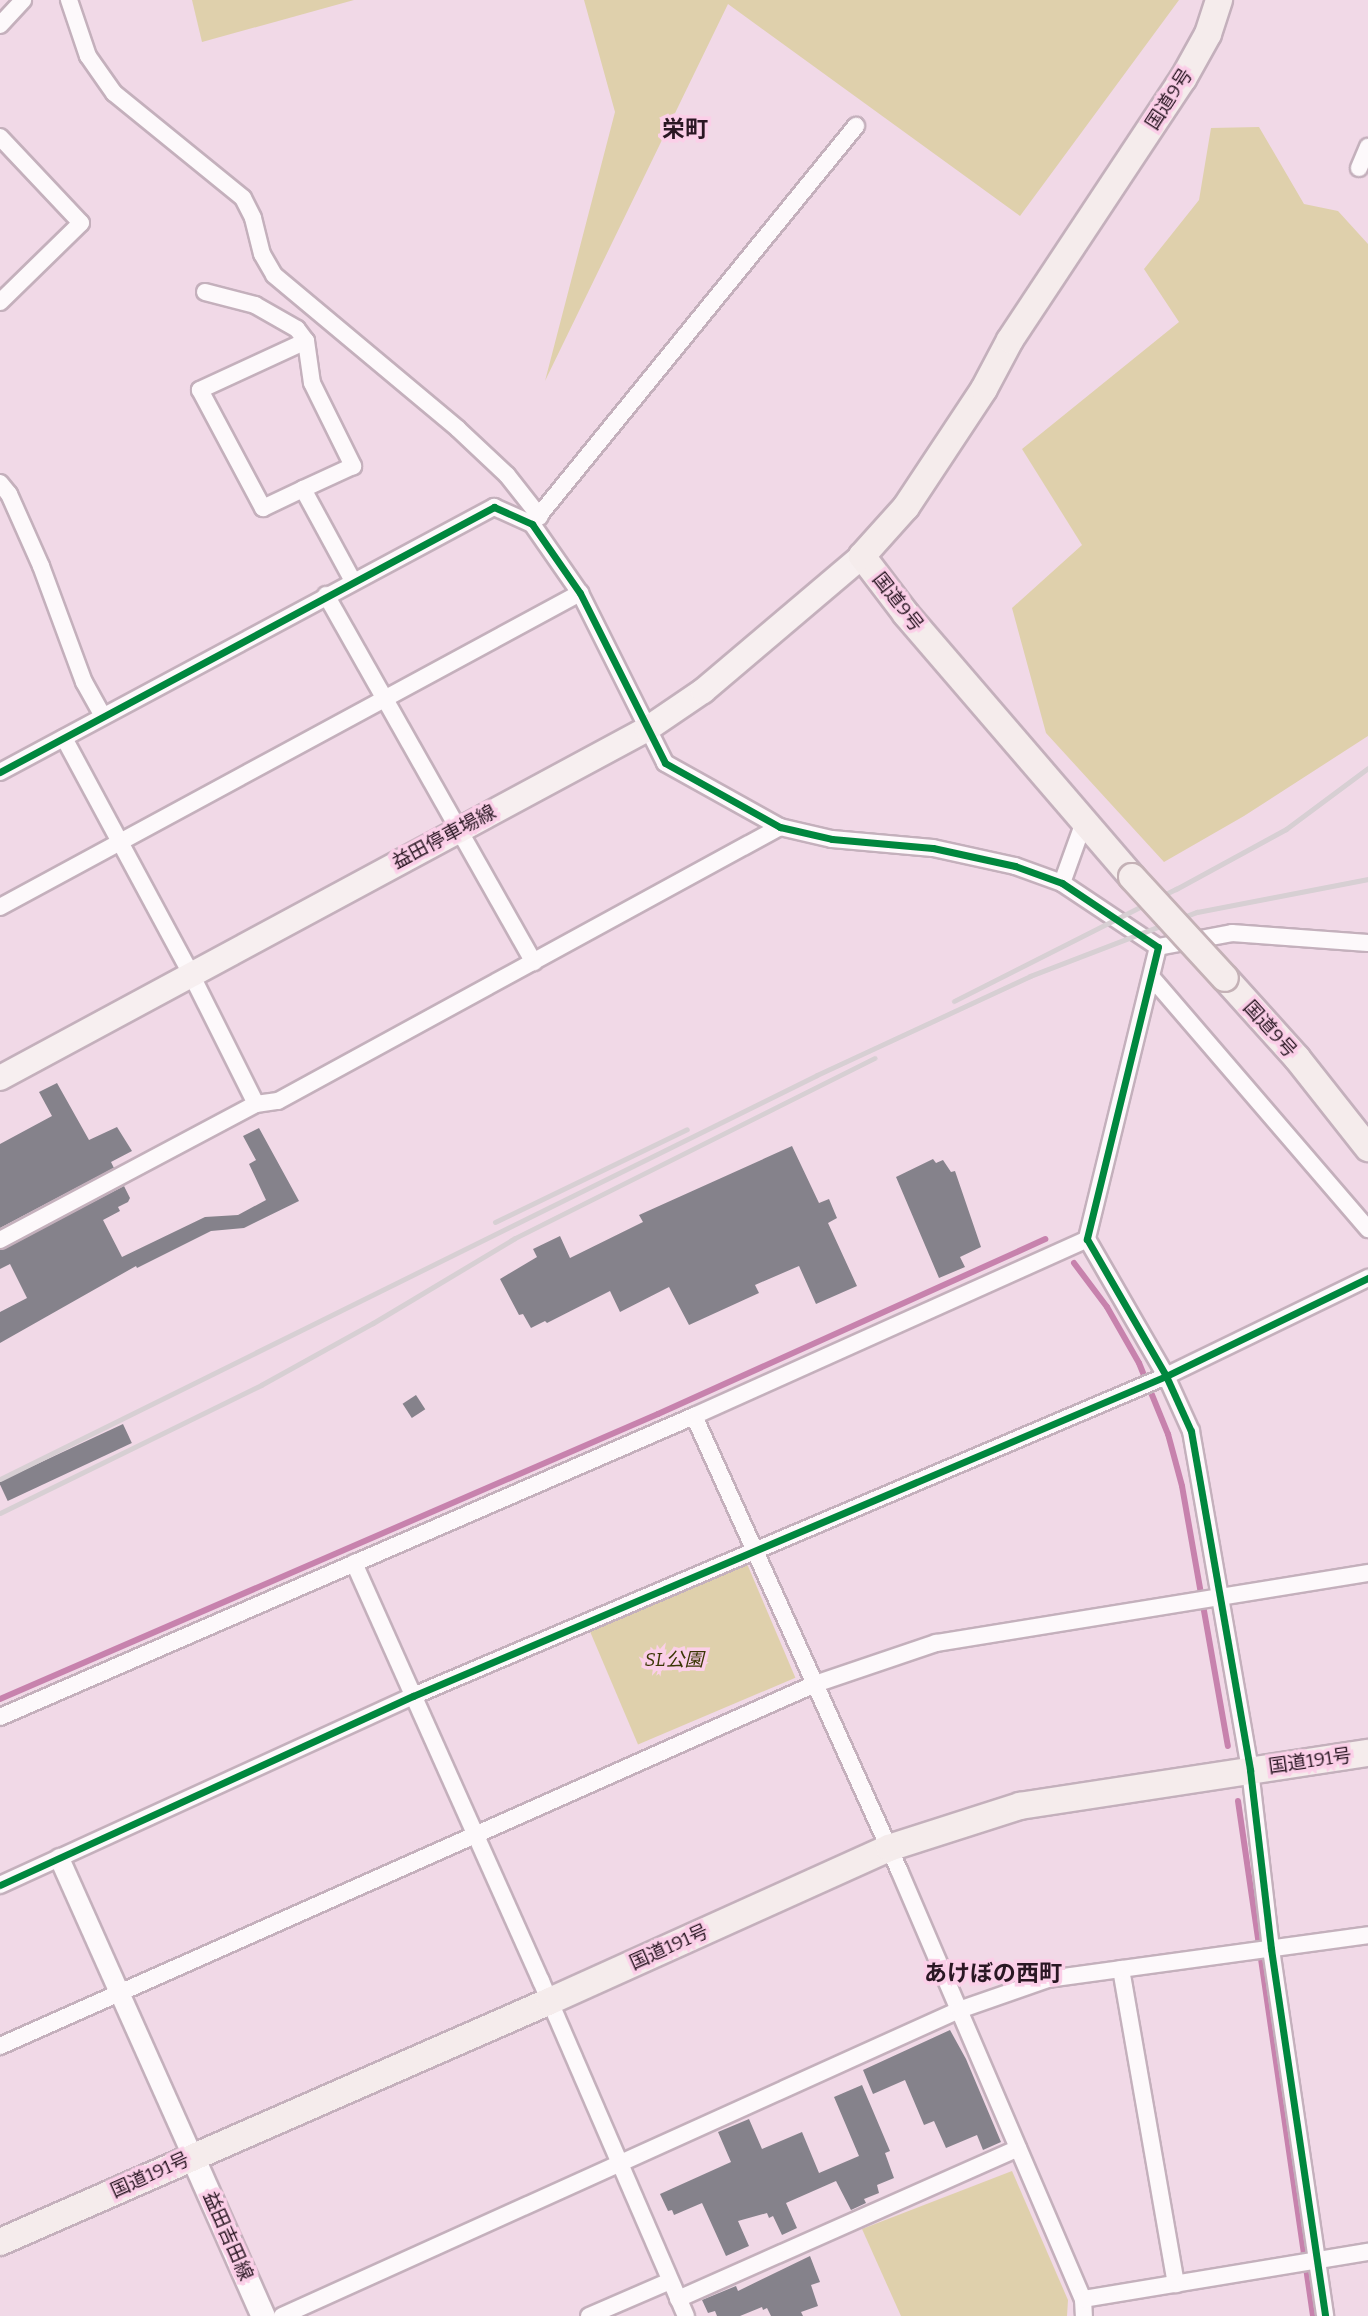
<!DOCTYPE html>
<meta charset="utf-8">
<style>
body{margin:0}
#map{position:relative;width:1368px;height:2316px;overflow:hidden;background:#f1d9e7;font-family:Bitter,"Noto Sans JP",serif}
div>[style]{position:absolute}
.green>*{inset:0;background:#dfd0ac;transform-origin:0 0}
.stream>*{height:6px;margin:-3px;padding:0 3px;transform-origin:3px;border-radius:3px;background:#c782ad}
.building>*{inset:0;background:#85828b;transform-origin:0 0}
.roads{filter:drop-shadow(2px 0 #c4b0bc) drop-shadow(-2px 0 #c4b0bc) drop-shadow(0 2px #c4b0bc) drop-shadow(0 -2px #c4b0bc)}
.minor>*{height:16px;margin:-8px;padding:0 8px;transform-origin:8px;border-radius:8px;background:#fdf9fb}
.tertiary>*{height:19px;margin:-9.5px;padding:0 9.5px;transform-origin:9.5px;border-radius:9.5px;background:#fdf9fb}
.secondary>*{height:23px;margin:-11.5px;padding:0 11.5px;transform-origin:11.5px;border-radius:11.5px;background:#fdf9fb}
.primary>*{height:24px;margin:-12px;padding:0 12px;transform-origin:12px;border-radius:12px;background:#f7eff0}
.trunk>*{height:26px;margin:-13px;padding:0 13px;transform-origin:13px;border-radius:13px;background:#f5ecec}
.rail>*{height:5px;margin:-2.5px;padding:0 2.5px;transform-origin:2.5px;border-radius:2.5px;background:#d7cfd3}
.bridges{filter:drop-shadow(2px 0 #c4b1b6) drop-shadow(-2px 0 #c4b1b6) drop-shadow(0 2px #c4b1b6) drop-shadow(0 -2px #c4b1b6)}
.trunk-bridge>*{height:26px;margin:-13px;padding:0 13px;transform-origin:13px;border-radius:13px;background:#f5ecec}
.cycleway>*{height:7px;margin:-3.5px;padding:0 3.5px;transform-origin:3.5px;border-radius:3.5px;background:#00873e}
span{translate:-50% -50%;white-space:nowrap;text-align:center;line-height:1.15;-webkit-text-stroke:7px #fbcfe8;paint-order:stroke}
.street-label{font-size:19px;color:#2a1723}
.park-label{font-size:19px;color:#3b3605;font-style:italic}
.quarter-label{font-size:23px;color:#2a1723;font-weight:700}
</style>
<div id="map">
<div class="green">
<i style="clip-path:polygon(192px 0,354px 0,202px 42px)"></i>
<i style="clip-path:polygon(584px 0,1179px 0,1020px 216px,728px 4px,545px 381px,615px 112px)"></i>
<i style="clip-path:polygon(1259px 127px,1304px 204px,1338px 211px,1368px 244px,1368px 736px,1244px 816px,1164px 862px,1046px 733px,1012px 608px,1082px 545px,1022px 449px,1179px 322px,1144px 269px,1199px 200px,1211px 128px)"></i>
<i style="left:745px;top:1559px;width:129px;height:171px;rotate:67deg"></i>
<i style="clip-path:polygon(1012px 2171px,1068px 2300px,1067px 2316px,901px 2316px,862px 2229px)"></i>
</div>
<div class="stream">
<i style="left:1074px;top:1263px;width:55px;rotate:53.1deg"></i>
<i style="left:1107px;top:1307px;width:64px;rotate:60.3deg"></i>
<i style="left:1139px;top:1363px;width:77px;rotate:67.8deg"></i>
<i style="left:1168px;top:1434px;width:54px;rotate:74.9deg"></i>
<i style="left:1182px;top:1486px;width:264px;rotate:80deg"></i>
<i style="left:0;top:1699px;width:717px;rotate:-23.42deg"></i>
<i style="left:658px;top:1414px;width:425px;rotate:-24.3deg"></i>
<i style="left:1238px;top:1801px;width:520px;rotate:81.71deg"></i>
</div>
<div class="building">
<i style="clip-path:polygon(57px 1083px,89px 1140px,117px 1127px,132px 1151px,111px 1162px,114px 1168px,0 1228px,0 1144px,52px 1116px,39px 1092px)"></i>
<i style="clip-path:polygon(259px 1128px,299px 1201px,244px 1228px,211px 1231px,137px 1268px,136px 1266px,0 1343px,0 1312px,27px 1298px,10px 1264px,0 1269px,0 1250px,124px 1186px,130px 1198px,128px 1202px,118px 1207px,120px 1211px,103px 1220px,122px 1257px,205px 1217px,238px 1215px,266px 1200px,249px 1164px,256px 1160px,243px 1136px)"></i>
<i style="clip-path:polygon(792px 1146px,819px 1203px,829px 1199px,837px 1218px,828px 1223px,857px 1286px,816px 1304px,799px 1266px,755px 1285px,759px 1293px,689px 1325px,669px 1287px,620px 1312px,610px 1291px,547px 1323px,545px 1321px,531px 1328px,523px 1314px,519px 1315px,500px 1279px,537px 1257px,533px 1249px,560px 1236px,570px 1258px,643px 1222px,639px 1215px)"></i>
<i style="clip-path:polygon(933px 1159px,936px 1163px,943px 1160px,951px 1172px,955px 1171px,981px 1247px,960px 1257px,965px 1267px,939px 1278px,896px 1177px)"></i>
<i style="left:416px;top:1395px;width:17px;height:16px;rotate:57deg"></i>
<i style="left:123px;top:1424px;width:21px;height:137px;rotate:65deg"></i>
<i style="clip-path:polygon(950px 2030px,966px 2059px,1001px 2142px,983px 2150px,977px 2135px,946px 2148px,934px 2121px,924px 2125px,905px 2080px,873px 2094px,863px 2070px)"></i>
<i style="clip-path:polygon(862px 2085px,890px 2151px,885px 2153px,894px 2178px,877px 2185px,879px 2193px,864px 2199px,866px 2203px,851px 2210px,836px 2181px,786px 2203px,797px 2228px,782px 2235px,773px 2216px,769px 2218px,767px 2213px,738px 2221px,749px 2246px,726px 2256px,702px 2203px,674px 2215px,672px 2210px,668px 2211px,660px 2194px,731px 2162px,718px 2132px,749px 2119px,762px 2149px,802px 2132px,819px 2173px,859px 2156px,834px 2097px)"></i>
<i style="clip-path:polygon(810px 2256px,820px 2282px,811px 2285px,818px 2306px,801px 2312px,803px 2316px,771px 2316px,767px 2308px,763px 2310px,762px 2307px,740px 2316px,717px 2316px,715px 2311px,708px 2313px,702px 2300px,736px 2286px,738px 2291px)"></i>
</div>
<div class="roads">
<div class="minor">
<i style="left:69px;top:0;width:59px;rotate:71.3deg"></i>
<i style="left:88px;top:56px;width:45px;rotate:54.9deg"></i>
<i style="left:114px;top:93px;width:166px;rotate:39.1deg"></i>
<i style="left:243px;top:198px;width:22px;rotate:63deg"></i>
<i style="left:253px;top:218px;width:37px;rotate:76deg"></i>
<i style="left:262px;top:254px;width:24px;rotate:60deg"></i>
<i style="left:274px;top:275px;width:240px;rotate:39.9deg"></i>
<i style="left:458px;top:429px;width:67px;rotate:43.2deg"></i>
<i style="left:507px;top:475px;width:53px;rotate:51.8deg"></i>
<i style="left:0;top:25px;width:34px;rotate:-47deg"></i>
<i style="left:0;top:137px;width:118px;rotate:46.7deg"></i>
<i style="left:81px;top:223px;width:113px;rotate:135.7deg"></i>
<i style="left:1359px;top:168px;width:23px;rotate:-67deg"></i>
<i style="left:205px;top:292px;width:52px;rotate:14.6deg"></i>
<i style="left:255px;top:305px;width:48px;rotate:29.7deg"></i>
<i style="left:297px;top:329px;width:15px;rotate:53deg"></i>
<i style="left:306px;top:341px;width:42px;rotate:81.9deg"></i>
<i style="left:312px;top:383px;width:93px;rotate:63.7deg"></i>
<i style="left:353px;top:466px;width:55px;rotate:155.3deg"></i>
<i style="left:306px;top:341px;width:117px;rotate:155.2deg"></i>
<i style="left:200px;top:390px;width:134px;rotate:61.9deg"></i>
<i style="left:263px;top:508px;width:44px;rotate:-25.4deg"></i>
<i style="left:303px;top:489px;width:105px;rotate:61.5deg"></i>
<i style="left:0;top:483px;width:14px;rotate:51deg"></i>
<i style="left:9px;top:494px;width:79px;rotate:66deg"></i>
<i style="left:41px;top:566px;width:124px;rotate:69.7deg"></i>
<i style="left:84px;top:682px;width:38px;rotate:61deg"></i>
<i style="left:533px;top:523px;width:512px;rotate:-50.87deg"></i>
<i style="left:326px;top:595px;width:422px;rotate:60.5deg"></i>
<i style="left:64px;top:738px;width:268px;rotate:61.7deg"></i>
<i style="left:191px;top:974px;width:145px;rotate:63.4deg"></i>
<i style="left:0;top:772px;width:561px;rotate:-28.21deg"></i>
<i style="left:494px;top:507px;width:42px;rotate:24.1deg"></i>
<i style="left:532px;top:524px;width:84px;rotate:55.2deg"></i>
<i style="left:580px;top:593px;width:190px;rotate:63.4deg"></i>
<i style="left:665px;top:763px;width:132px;rotate:29.1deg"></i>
<i style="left:780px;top:827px;width:53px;rotate:13deg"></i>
<i style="left:832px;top:839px;width:101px;rotate:5.1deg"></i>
<i style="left:933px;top:848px;width:84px;rotate:12.4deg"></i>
<i style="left:1015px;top:866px;width:50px;rotate:19.9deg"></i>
<i style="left:1062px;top:883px;width:115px;rotate:33.7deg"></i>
<i style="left:1158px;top:947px;width:301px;rotate:103.7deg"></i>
<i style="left:1087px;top:1239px;width:158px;rotate:60deg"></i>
<i style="left:1166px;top:1376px;width:60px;rotate:65.6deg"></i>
<i style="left:1191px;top:1431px;width:344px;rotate:80.1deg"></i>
<i style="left:1250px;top:1770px;width:180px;rotate:83.3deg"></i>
<i style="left:1271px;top:1949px;width:371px;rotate:81.6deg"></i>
<i style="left:1062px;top:883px;width:65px;rotate:-70.2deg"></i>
<i style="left:0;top:907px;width:660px;rotate:-28.43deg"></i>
<i style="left:1158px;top:947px;width:75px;rotate:-10.7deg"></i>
<i style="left:1232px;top:933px;width:136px;rotate:4.2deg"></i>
<i style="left:1153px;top:979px;width:330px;rotate:49.3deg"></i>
<i style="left:0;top:1240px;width:290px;rotate:-28deg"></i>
<i style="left:256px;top:1104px;width:22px;rotate:-8deg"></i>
<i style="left:278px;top:1101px;width:572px;rotate:-28.63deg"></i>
<i style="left:694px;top:1416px;width:498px;rotate:65.7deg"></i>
<i style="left:899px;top:1870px;width:467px;rotate:66.8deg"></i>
<i style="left:1083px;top:2299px;width:17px;rotate:87deg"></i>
<i style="left:354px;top:1563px;width:458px;rotate:65.9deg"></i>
<i style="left:541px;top:1981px;width:365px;rotate:66.6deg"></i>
<i style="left:0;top:1717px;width:756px;rotate:-23.45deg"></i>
<i style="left:694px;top:1416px;width:431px;rotate:-24.2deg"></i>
<i style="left:0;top:1885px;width:454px;rotate:-24.6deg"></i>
<i style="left:413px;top:1696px;width:818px;rotate:-23.02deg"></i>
<i style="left:1166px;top:1376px;width:225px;rotate:-25.9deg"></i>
<i style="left:1121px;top:1969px;width:320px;rotate:80.1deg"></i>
<i style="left:0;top:2046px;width:892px;rotate:-23.95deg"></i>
<i style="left:815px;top:1684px;width:128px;rotate:-18.7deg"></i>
<i style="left:936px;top:1643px;width:438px;rotate:-9.2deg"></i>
<i style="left:678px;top:2299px;width:372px;rotate:-23.9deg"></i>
<i style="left:1083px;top:2299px;width:289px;rotate:-9.4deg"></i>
<i style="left:282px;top:2316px;width:743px;rotate:-24.32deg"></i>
<i style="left:959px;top:2010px;width:94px;rotate:-19.2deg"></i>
<i style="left:1048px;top:1979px;width:323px;rotate:-7.8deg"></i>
<i style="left:589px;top:2316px;width:88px;rotate:-23.4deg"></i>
</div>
<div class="tertiary">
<i style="left:59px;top:1858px;width:326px;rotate:65.9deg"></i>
</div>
<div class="secondary">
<i style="left:192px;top:2156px;width:175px;rotate:66.1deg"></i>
</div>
<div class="primary">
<i style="left:0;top:1078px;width:735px;rotate:-28.34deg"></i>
<i style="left:647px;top:729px;width:68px;rotate:-34.2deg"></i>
<i style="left:703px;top:691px;width:209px;rotate:-40.3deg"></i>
</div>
<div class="trunk">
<i style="left:1132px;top:877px;width:347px;rotate:-130.7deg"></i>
<i style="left:906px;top:614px;width:73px;rotate:-127.2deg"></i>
<i style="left:862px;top:556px;width:66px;rotate:-48.1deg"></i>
<i style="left:906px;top:507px;width:141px;rotate:-56.5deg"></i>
<i style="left:984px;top:389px;width:55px;rotate:-62deg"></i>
<i style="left:1010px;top:340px;width:313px;rotate:-56.5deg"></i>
<i style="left:1183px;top:79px;width:51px;rotate:-60.9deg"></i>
<i style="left:1208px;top:34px;width:36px;rotate:-72deg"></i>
<i style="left:1225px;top:978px;width:108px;rotate:48deg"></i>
<i style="left:1297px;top:1058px;width:115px;rotate:51.7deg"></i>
<i style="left:0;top:2242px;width:600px;rotate:-23.66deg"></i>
<i style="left:550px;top:2001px;width:372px;rotate:-24.3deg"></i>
<i style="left:889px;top:1848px;width:138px;rotate:-17.8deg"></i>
<i style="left:1020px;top:1806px;width:352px;rotate:-8.7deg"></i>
</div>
</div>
<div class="rail">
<i style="left:954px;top:1001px;width:249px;rotate:-26.8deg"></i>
<i style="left:1176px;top:889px;width:125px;rotate:-28.6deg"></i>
<i style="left:1286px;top:829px;width:102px;rotate:-36.6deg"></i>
<i style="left:495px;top:1222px;width:213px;rotate:-25.8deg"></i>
<i style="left:0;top:1479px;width:911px;rotate:-26.31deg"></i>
<i style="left:817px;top:1075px;width:235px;rotate:-24.9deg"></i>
<i style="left:1030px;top:976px;width:179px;rotate:-21deg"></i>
<i style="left:1197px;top:912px;width:174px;rotate:-10.9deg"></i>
<i style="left:0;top:1513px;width:291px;rotate:-26.1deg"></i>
<i style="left:261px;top:1385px;width:128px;rotate:-29deg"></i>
<i style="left:373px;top:1323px;width:165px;rotate:-30.9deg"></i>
<i style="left:515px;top:1238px;width:402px;rotate:-26.6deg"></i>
</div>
<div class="bridges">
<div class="trunk-bridge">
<i style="left:1132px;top:877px;width:137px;rotate:47.4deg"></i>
</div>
</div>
<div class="cycleway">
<i style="left:0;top:772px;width:561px;rotate:-28.21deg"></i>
<i style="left:494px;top:507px;width:42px;rotate:24.1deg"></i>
<i style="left:532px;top:524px;width:84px;rotate:55.2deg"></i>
<i style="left:580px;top:593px;width:190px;rotate:63.4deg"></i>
<i style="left:665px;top:763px;width:132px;rotate:29.1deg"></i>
<i style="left:780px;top:827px;width:53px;rotate:13deg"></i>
<i style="left:832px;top:839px;width:101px;rotate:5.1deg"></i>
<i style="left:933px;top:848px;width:84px;rotate:12.4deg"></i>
<i style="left:1015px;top:866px;width:50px;rotate:19.9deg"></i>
<i style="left:1062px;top:883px;width:115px;rotate:33.7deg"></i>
<i style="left:1158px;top:947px;width:301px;rotate:103.7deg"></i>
<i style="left:1087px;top:1239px;width:158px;rotate:60deg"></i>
<i style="left:1166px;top:1376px;width:60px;rotate:65.6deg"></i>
<i style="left:1191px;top:1431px;width:344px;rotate:80.1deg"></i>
<i style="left:1250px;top:1770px;width:180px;rotate:83.3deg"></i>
<i style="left:1271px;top:1949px;width:371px;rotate:81.6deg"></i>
<i style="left:0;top:1885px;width:454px;rotate:-24.6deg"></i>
<i style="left:413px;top:1696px;width:818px;rotate:-23.02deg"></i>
<i style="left:1166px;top:1376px;width:225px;rotate:-25.9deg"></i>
</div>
<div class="street-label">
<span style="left:1169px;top:99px;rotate:-57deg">国道9号</span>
<span style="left:898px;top:602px;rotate:52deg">国道9号</span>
<span style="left:444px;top:837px;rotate:-28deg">益田停車場線</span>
<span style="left:1270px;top:1029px;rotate:48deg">国道9号</span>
<span style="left:1310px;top:1761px;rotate:-8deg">国道191号</span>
<span style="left:669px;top:1947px;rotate:-24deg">国道191号</span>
<span style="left:150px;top:2175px;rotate:-24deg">国道191号</span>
<span style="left:228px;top:2236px;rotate:66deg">益田吉田線</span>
</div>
<div class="park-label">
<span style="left:674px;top:1660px">SL公園</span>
</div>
<div class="quarter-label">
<span style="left:685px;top:129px">栄町</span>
<span style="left:993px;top:1973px">あけぼの西町</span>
</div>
</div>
